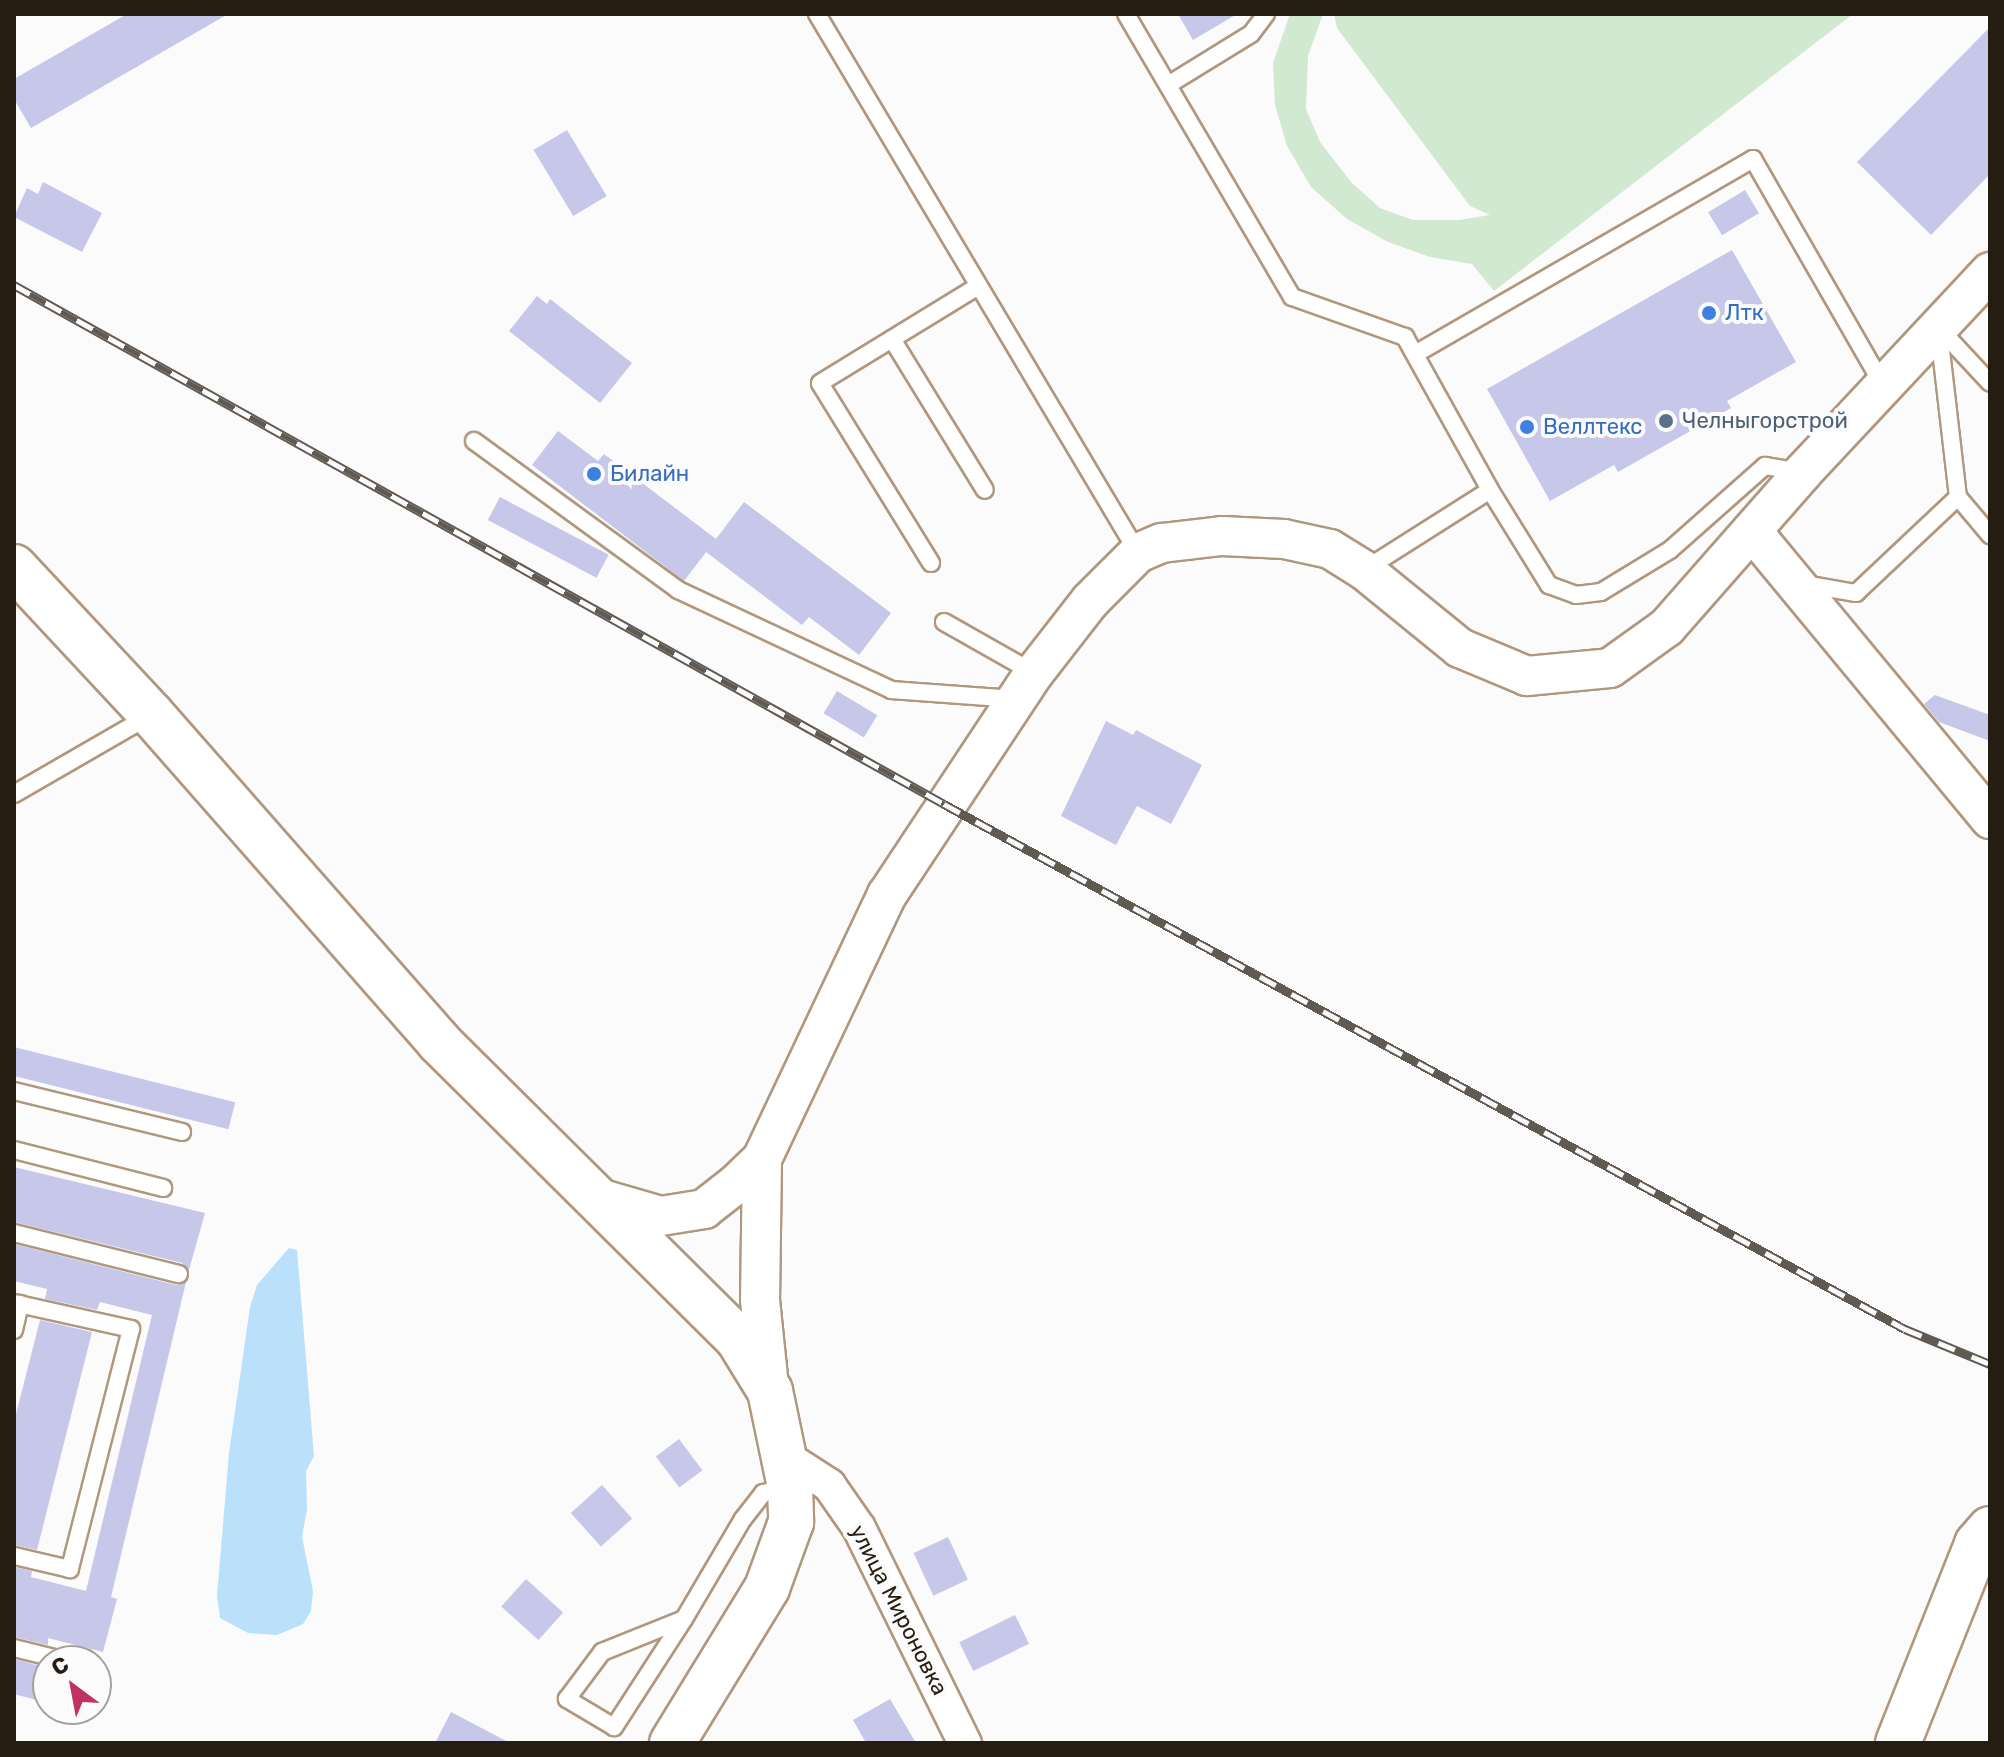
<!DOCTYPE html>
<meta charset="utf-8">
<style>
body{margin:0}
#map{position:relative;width:2004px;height:1757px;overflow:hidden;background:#fbfbfb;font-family:Rubik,sans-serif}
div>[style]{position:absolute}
.green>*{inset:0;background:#d1e8d1}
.water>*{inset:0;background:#bae0fc}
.building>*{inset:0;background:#c6c7e9;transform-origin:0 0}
.roads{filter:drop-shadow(2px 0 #b0977d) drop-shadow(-2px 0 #b0977d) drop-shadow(0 2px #b0977d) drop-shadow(0 -2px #b0977d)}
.service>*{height:16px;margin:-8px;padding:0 8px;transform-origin:8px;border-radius:8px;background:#fff}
.minor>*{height:32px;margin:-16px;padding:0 16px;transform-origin:16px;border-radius:16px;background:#fff}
.tertiary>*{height:38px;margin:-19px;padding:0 19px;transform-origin:19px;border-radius:19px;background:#fff}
.secondary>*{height:44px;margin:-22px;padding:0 22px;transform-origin:22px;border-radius:22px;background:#fff}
.primary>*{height:44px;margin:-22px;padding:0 22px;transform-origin:22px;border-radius:22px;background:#fff}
.rail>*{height:9px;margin-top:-4.5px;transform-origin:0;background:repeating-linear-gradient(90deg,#fbfbfb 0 18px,#605a53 0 36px);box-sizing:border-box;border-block:2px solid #605a53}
.dots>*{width:22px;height:22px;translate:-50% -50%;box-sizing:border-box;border:4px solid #fbfbfb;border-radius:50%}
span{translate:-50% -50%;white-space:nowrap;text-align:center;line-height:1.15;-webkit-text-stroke:8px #fbfbfb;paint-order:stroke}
.shop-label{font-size:22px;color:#366cbe}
.left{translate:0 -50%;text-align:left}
.service-label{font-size:22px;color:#4e5e75}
.street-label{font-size:22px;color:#251c12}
.frame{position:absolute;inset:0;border:16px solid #251c12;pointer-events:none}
.north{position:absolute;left:32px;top:1645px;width:80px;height:80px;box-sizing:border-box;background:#fbfbfb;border:2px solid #a5a29e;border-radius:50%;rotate:328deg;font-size:22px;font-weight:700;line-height:32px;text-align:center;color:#251c12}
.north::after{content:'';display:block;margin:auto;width:28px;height:36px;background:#c0325f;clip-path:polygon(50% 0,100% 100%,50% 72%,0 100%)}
</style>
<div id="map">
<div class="green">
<i style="clip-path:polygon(1290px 14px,1323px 14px,1308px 56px,1306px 109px,1320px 142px,1351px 182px,1380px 208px,1413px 220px,1459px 220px,1490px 215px,1470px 206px,1337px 28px,1334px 14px,1853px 14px,1494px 291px,1472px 264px,1430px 257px,1388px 242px,1347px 219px,1311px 187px,1287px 146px,1275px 105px,1273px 63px)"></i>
</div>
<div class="water">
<i style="clip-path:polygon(289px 1248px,297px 1250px,314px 1456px,306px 1471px,307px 1509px,302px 1537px,313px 1591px,311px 1611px,303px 1624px,277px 1635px,248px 1633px,220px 1618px,217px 1596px,229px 1453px,250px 1307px,257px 1285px)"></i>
</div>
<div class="building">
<i style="clip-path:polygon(127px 14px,228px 14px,31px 128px,14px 99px,14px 79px)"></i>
<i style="clip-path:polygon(1178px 14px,1237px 14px,1193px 40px)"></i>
<i style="clip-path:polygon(1990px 27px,1990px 174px,1931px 235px,1857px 162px)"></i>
<i style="left:567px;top:130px;width:77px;height:39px;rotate:59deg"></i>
<i style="clip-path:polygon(43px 182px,102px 213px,82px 252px,14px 217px,27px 188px,38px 194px)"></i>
<i style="left:1745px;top:190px;width:27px;height:43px;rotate:59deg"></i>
<i style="clip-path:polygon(1732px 250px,1796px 362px,1727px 401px,1731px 408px,1618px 472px,1614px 465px,1550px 501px,1487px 389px)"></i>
<i style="clip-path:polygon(537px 296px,547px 304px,550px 299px,632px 363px,600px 403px,509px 331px)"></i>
<i style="clip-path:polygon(558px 431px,598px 461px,604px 454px,716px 539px,684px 581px,532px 465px)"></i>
<i style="left:500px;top:497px;width:123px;height:26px;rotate:28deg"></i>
<i style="clip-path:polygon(744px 502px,891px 613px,859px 655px,809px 617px,802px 625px,706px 552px)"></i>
<i style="left:837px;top:691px;width:47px;height:26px;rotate:31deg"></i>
<i style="clip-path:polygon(1935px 695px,1990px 715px,1990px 741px,1939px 722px,1924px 704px)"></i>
<i style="clip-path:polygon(1106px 721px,1133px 735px,1136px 730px,1202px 765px,1171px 824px,1137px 806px,1116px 845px,1061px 816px)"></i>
<i style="left:14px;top:1047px;width:228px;height:28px;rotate:14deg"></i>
<i style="clip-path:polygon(14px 1167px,205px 1213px,189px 1270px,182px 1263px,14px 1222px)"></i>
<i style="clip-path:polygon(14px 1244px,176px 1285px,186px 1282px,111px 1597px,117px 1599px,103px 1652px,48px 1638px,48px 1645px,14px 1637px,14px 1567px,32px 1571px,31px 1577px,86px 1591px,152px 1315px,100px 1302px,97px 1310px,45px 1299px,47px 1289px,14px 1281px)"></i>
<i style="clip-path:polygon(40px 1320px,92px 1332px,37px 1550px,14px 1545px,14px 1422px)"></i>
<i style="left:679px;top:1439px;width:39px;height:29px;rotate:53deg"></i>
<i style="left:602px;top:1485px;width:45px;height:42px;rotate:48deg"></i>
<i style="left:948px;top:1537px;width:47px;height:38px;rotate:65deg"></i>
<i style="left:526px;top:1579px;width:50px;height:37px;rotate:42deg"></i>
<i style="left:1015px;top:1615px;width:32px;height:62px;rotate:64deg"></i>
<i style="clip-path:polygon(14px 1659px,48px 1668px,48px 1703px,14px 1694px)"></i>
<i style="clip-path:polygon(890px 1699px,916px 1743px,866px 1743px,853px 1720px)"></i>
<i style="clip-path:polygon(451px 1712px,510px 1743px,435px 1743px)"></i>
</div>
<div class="roads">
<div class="service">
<i style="left:817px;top:14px;width:627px;rotate:59.22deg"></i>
<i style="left:1126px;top:14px;width:328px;rotate:59.6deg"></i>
<i style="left:1292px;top:297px;width:120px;rotate:19.5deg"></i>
<i style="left:1405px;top:337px;width:175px;rotate:60.9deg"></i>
<i style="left:1490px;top:490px;width:112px;rotate:58.2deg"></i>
<i style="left:1549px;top:585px;width:29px;rotate:20deg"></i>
<i style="left:1576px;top:595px;width:25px;rotate:-7deg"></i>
<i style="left:1601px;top:592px;width:81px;rotate:-31.3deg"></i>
<i style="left:1670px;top:550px;width:127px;rotate:-41.5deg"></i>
<i style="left:1765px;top:466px;width:37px;rotate:9deg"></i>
<i style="left:1168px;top:85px;width:97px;rotate:-31.6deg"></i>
<i style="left:1251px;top:34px;width:25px;rotate:-53deg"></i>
<i style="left:1938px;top:327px;width:76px;rotate:47.1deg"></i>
<i style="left:1939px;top:333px;width:165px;rotate:83.4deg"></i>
<i style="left:1958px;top:497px;width:50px;rotate:49.9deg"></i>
<i style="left:892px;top:339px;width:177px;rotate:58.4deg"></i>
<i style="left:1417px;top:353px;width:388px;rotate:-30deg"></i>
<i style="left:1753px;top:159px;width:261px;rotate:60.1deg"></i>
<i style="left:474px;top:441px;width:253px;rotate:36.1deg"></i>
<i style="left:678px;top:590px;width:235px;rotate:25.1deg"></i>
<i style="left:891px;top:690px;width:124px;rotate:4.2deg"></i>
<i style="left:931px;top:563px;width:211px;rotate:-121.7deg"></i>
<i style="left:820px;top:383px;width:185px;rotate:-31.5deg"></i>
<i style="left:1364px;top:570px;width:149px;rotate:-32.4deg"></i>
<i style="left:1804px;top:584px;width:53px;rotate:9.8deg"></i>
<i style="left:1856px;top:593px;width:140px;rotate:-43.3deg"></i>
<i style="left:944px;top:622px;width:103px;rotate:29.5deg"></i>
<i style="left:14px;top:794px;width:158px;rotate:-30deg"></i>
<i style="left:14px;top:1091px;width:173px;rotate:13.7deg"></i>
<i style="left:14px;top:1150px;width:154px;rotate:14.3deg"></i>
<i style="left:14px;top:1233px;width:170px;rotate:14deg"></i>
<i style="left:14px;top:1303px;width:120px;rotate:12.5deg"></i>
<i style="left:131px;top:1329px;width:248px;rotate:104.3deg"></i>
<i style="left:70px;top:1569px;width:57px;rotate:-166.9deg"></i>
<i style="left:14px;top:1330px;width:27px;rotate:-77deg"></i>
<i style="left:684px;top:1619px;width:129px;rotate:122.9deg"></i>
<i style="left:614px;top:1727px;width:55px;rotate:-149.2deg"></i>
<i style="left:567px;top:1699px;width:59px;rotate:-53.3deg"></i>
<i style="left:602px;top:1652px;width:88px;rotate:-21.9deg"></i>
<i style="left:684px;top:1619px;width:116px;rotate:-59.5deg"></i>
<i style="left:743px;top:1519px;width:33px;rotate:-52deg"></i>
<i style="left:763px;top:1493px;width:27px;rotate:-13deg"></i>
<i style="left:14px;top:1648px;width:54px;rotate:14deg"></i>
</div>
<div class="minor">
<i style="left:784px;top:1456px;width:54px;rotate:32.8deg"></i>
<i style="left:829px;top:1485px;width:52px;rotate:55.1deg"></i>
<i style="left:859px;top:1528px;width:240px;rotate:63.8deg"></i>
</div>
<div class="tertiary">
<i style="left:1752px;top:531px;width:374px;rotate:50.4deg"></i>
<i style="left:762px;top:1159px;width:141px;rotate:90.8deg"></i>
<i style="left:760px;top:1300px;width:87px;rotate:84.1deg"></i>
<i style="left:602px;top:1199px;width:61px;rotate:16.1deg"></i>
<i style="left:661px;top:1216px;width:44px;rotate:-9.2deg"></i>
<i style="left:704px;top:1209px;width:39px;rotate:-38deg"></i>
<i style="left:735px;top:1185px;width:37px;rotate:-44deg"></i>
<i style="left:762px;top:1159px;width:292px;rotate:-64.7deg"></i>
<i style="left:887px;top:895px;width:266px;rotate:-56.5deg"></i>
<i style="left:1034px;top:673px;width:91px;rotate:-52.1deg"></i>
<i style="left:1090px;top:601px;width:68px;rotate:-45deg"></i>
<i style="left:1138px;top:553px;width:26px;rotate:-23deg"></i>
<i style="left:1162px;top:543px;width:60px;rotate:-6.7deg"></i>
<i style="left:1222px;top:536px;width:62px;rotate:2.8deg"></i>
<i style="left:1284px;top:539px;width:47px;rotate:12.3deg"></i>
<i style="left:1330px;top:549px;width:40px;rotate:32deg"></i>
<i style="left:1364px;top:570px;width:124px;rotate:39.1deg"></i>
<i style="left:1460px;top:648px;width:73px;rotate:22.7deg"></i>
<i style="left:1527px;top:676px;width:83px;rotate:-5.5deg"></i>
<i style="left:1610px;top:668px;width:70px;rotate:-35.7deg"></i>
<i style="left:1667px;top:627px;width:206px;rotate:-48.7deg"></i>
<i style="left:1803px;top:472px;width:274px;rotate:-46.9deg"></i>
</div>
<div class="secondary">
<i style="left:14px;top:567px;width:202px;rotate:47deg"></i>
<i style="left:152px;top:715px;width:435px;rotate:48.7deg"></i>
<i style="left:439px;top:1042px;width:421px;rotate:44.8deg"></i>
<i style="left:738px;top:1339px;width:61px;rotate:58.4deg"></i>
<i style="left:770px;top:1391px;width:98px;rotate:78.2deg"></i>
<i style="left:790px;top:1487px;width:35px;rotate:88deg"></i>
<i style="left:791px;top:1522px;width:70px;rotate:110deg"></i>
<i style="left:767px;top:1588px;width:182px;rotate:121.5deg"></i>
</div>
<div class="primary">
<i style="left:1898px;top:1743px;width:214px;rotate:-68.3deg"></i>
<i style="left:1977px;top:1544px;width:20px;rotate:-49deg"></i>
</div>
</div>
<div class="rail">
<i style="left:14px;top:285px;width:1065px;rotate:29.16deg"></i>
<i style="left:944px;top:804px;width:1095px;rotate:28.65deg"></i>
<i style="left:1905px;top:1329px;width:92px;rotate:22.4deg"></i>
</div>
<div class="dots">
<i style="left:1709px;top:313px;background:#3f7fe0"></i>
<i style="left:1666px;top:421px;background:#5c6f8a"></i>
<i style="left:1527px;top:427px;background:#3f7fe0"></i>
<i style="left:594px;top:474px;background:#3f7fe0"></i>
</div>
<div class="shop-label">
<span class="left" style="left:1725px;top:313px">Лтк</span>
<span class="left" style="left:1543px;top:427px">Веллтекс</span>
<span class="left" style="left:610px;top:474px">Билайн</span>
</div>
<div class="service-label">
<span class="left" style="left:1682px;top:421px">Челныгорстрой</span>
</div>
<div class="street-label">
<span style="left:899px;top:1610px;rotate:63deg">улица Мироновка</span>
</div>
<div class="frame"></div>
<div class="north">С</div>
</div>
